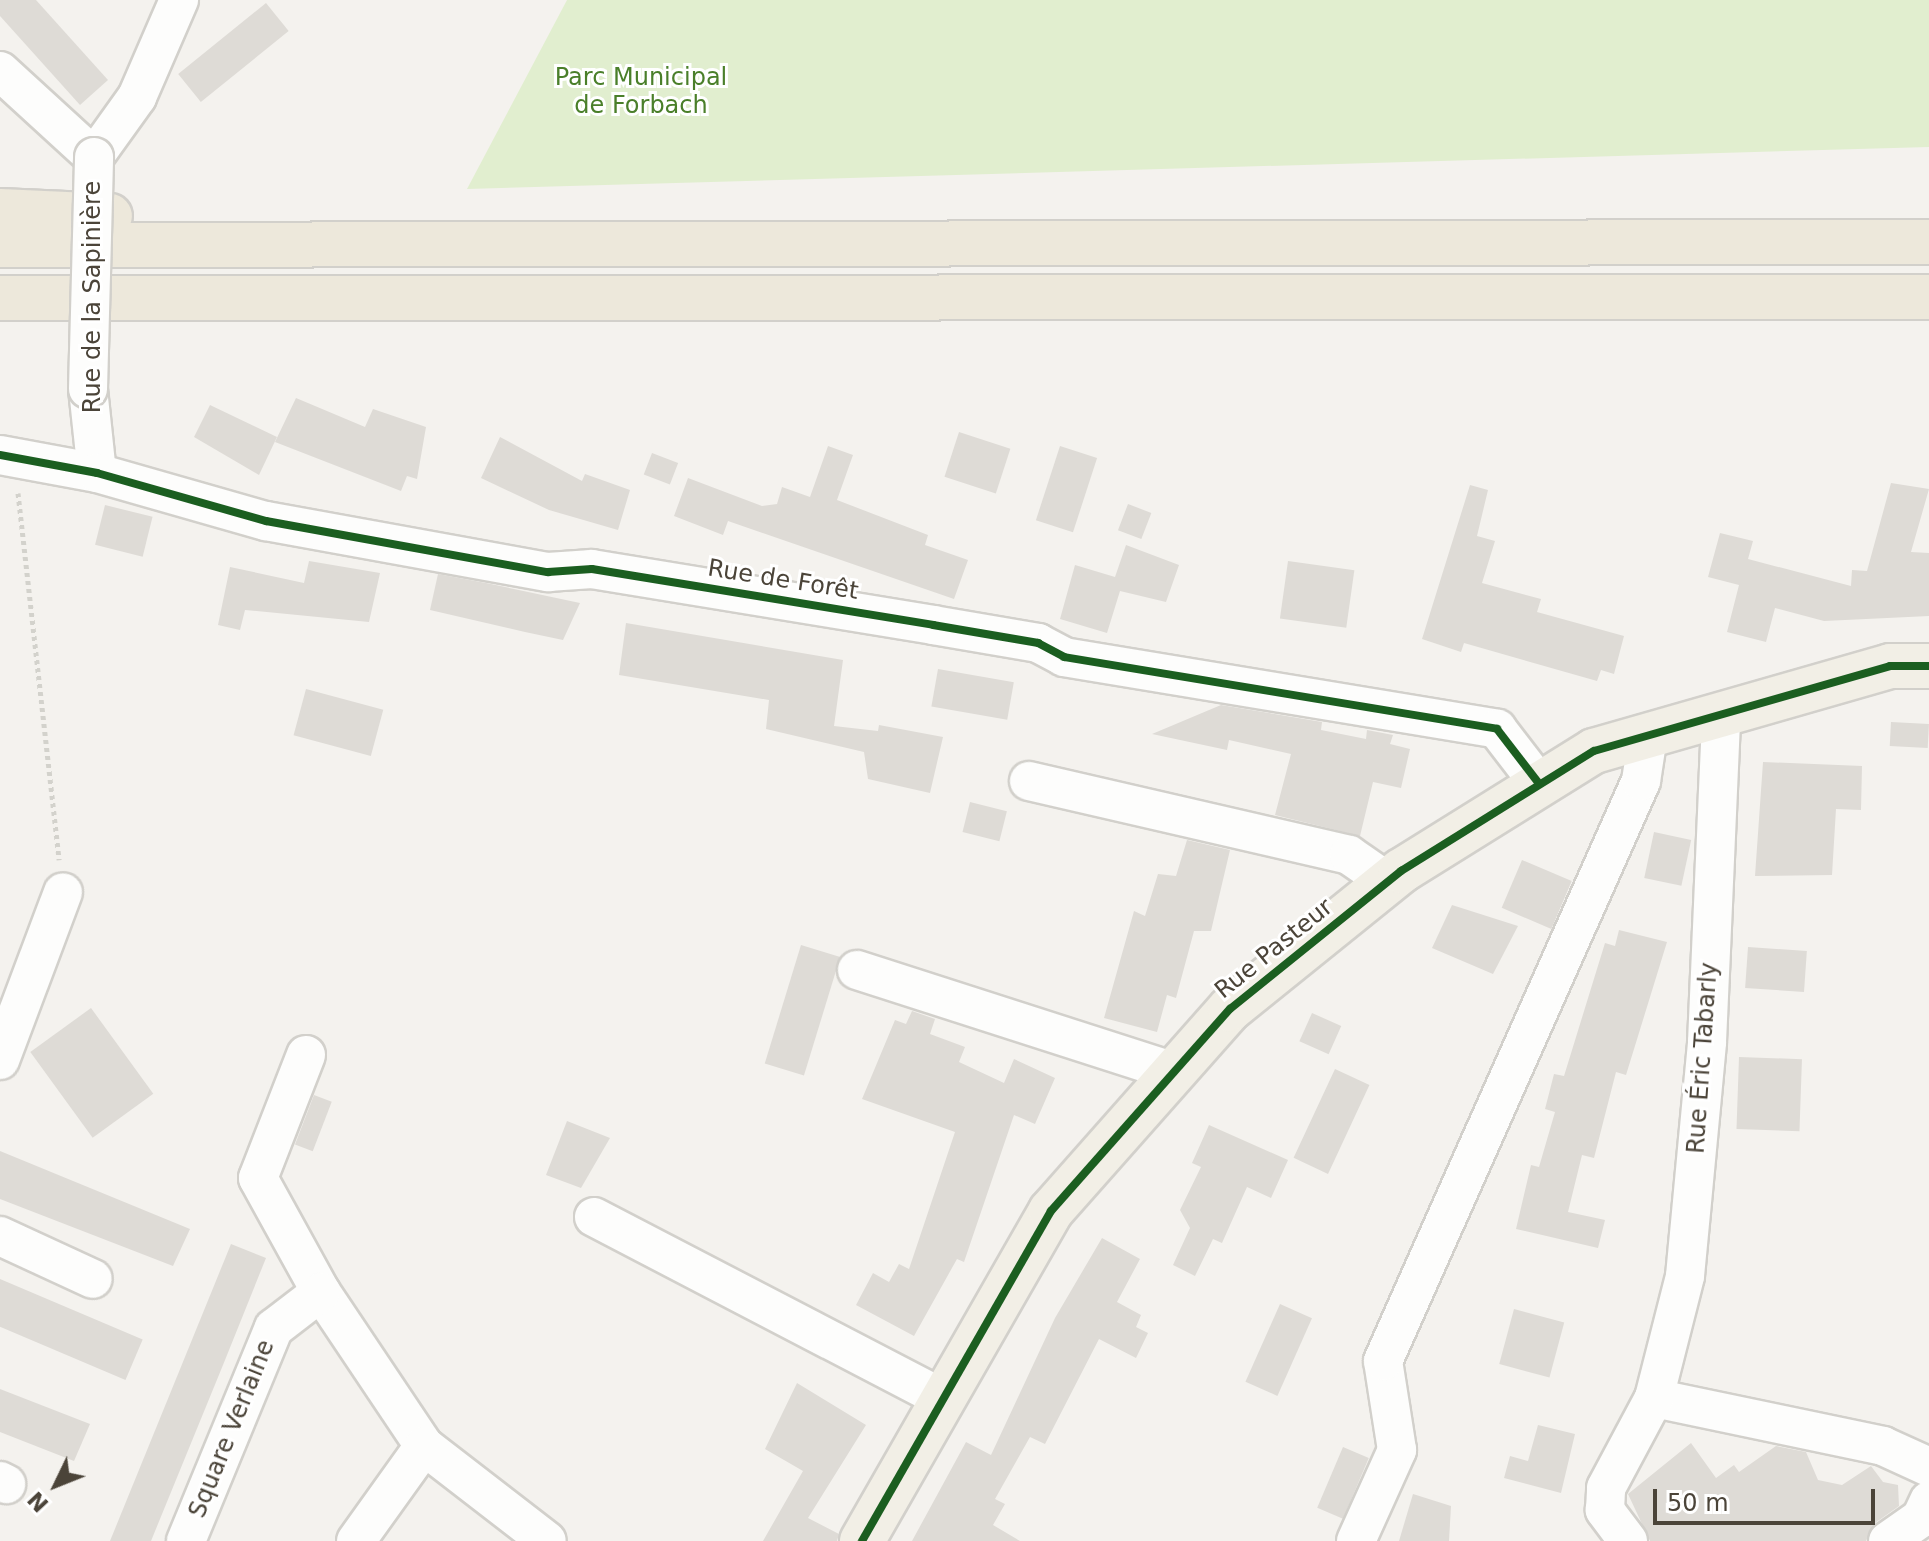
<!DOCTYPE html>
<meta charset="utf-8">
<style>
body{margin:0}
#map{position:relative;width:1929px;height:1541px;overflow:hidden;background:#f4f2ee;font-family:"DejaVu Sans",sans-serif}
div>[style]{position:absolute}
.green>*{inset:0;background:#e1eecf}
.building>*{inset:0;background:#dedbd6;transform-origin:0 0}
.path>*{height:5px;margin-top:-2.5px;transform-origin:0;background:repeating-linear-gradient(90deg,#d3d2cc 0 4px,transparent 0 8px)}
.roads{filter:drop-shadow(2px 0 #d2d0cb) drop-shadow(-2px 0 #d2d0cb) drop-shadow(0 2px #d2d0cb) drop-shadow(0 -2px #d2d0cb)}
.minor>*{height:38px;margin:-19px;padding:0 19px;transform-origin:19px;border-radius:19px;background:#fdfdfc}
.major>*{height:44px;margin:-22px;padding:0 22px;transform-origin:22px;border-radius:22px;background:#f2efe6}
.highway>*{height:44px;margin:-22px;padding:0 22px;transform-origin:22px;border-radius:22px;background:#ede8db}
.bridges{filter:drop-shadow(2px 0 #d2d0cb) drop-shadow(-2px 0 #d2d0cb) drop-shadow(0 2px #d2d0cb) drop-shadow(0 -2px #d2d0cb)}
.minor-bridge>*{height:38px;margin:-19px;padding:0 19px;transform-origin:19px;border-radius:19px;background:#fdfdfc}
.cycleway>*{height:8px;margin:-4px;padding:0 4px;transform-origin:4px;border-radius:4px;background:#1b5e20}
span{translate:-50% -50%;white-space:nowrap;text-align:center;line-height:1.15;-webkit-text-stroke:6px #fff;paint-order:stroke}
.park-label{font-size:24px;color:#4a7f2a}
.street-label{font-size:24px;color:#4b4439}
.north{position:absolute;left:16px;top:1445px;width:80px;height:80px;-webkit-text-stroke:6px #fff;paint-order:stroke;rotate:227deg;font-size:22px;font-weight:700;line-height:32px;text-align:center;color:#4b4439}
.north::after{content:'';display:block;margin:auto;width:28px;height:36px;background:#4b4439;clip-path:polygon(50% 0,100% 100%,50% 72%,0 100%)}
.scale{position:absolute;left:1653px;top:1489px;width:222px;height:36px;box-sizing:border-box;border:4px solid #4b4439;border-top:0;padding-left:10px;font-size:24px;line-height:28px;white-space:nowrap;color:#4b4439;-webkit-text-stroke:6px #fff;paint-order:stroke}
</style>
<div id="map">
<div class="green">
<i style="clip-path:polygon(567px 0,1929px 0,1929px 147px,467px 189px)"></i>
</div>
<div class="building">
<i style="clip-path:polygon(0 0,36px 0,108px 80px,80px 105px,0 16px)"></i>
<i style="left:266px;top:3px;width:36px;height:113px;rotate:51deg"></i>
<i style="clip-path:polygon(296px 398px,365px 427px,373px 409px,426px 427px,417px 479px,407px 476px,401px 491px,275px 442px)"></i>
<i style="clip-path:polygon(210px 405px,277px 437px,259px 475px,194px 437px)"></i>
<i style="left:959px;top:432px;width:54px;height:47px;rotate:18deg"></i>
<i style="clip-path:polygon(500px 437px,582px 481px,585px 474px,630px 490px,618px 530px,549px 510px,481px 478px)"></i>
<i style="clip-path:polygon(828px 446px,853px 455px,837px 500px,928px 535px,925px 545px,968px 560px,954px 599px,728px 521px,723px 535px,674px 516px,688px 478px,762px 506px,777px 504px,782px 487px,810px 497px)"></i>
<i style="left:1060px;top:446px;width:39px;height:78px;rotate:18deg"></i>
<i style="left:652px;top:453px;width:28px;height:23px;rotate:21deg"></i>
<i style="clip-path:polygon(1891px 483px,1929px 489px,1911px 552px,1929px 553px,1929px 616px,1824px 621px,1775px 608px,1766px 642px,1727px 632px,1739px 585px,1708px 577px,1720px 533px,1753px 541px,1748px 559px,1851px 586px,1852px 570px,1867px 571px)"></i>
<i style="clip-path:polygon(1470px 485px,1488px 490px,1477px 536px,1495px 541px,1482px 583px,1541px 599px,1537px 612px,1624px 636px,1614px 674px,1601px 670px,1597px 681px,1464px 643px,1461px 652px,1422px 639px)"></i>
<i style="left:1128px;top:504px;width:25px;height:28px;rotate:21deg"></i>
<i style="left:105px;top:505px;width:49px;height:41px;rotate:14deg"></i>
<i style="clip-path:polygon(1126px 545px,1179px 565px,1166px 602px,1120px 591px,1107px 633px,1060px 619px,1075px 565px,1115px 577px)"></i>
<i style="clip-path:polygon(309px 561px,380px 573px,369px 622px,245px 610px,240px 630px,218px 625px,230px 567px,304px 583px)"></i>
<i style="left:1288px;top:561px;width:67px;height:58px;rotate:8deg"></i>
<i style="clip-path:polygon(438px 574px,486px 583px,580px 603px,563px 640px,525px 632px,430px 610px)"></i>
<i style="clip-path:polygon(626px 623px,843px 660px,834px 726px,878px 731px,879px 725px,943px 737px,930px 793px,868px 779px,864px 752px,766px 729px,769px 700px,619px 675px)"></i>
<i style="left:938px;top:669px;width:77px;height:38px;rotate:10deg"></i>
<i style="left:306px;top:689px;width:80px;height:48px;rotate:15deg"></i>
<i style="clip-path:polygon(1221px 705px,1322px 722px,1321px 730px,1366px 739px,1367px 730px,1393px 735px,1390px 744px,1410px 749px,1401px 788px,1373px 782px,1360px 836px,1275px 815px,1291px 754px,1229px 740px,1227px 750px,1152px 734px)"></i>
<i style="left:1891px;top:722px;width:38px;height:24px;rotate:3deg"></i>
<i style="clip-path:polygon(1763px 762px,1862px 766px,1861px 810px,1836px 809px,1832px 875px,1755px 876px)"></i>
<i style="left:970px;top:802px;width:38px;height:31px;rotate:14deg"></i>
<i style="left:1654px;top:832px;width:38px;height:47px;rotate:12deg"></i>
<i style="clip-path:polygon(1187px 840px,1230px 850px,1211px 931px,1194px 931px,1176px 998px,1167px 995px,1157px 1032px,1104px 1018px,1134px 911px,1145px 916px,1158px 874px,1176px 876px)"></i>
<i style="left:1522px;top:860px;width:54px;height:52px;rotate:23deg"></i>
<i style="clip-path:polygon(1452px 905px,1518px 926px,1493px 974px,1432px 948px)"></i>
<i style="clip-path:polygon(1619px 930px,1667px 942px,1626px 1075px,1616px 1072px,1594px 1158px,1582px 1155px,1568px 1212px,1605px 1220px,1598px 1248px,1516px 1229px,1531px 1165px,1539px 1167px,1555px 1112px,1545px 1109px,1554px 1074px,1564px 1076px,1605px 943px,1615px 946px)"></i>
<i style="left:801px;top:945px;width:41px;height:124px;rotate:17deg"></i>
<i style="left:1748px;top:947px;width:59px;height:41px;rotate:4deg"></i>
<i style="left:91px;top:1008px;width:106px;height:75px;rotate:54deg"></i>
<i style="clip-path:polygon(912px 1011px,935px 1019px,930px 1034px,965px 1047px,959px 1062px,1004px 1083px,1014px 1059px,1055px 1078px,1035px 1124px,1014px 1115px,964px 1262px,957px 1259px,914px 1336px,856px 1305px,873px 1273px,889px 1282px,899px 1264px,909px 1269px,955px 1132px,862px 1099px,895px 1020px,906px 1024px)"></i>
<i style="left:1312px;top:1013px;width:32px;height:31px;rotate:24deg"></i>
<i style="left:1739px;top:1057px;width:63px;height:72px;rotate:2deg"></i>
<i style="left:1335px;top:1069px;width:38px;height:98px;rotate:25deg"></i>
<i style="left:314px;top:1095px;width:19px;height:53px;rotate:21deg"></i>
<i style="clip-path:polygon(567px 1121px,610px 1138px,581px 1188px,546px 1175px)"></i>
<i style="clip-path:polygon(1209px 1125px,1288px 1160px,1271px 1198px,1247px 1187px,1222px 1243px,1213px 1239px,1195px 1276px,1173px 1265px,1190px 1228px,1180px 1210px,1201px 1167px,1192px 1163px)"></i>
<i style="clip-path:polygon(0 1151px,190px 1229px,173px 1266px,0 1199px)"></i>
<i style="clip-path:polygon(1102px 1238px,1140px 1259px,1117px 1302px,1141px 1315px,1136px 1327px,1148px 1333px,1136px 1358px,1099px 1339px,1045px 1444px,1030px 1437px,995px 1499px,1005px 1504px,993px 1525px,1020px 1541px,912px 1541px,966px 1442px,991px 1455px,1055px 1318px)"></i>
<i style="clip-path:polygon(231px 1244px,266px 1258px,223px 1365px,151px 1541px,110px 1541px)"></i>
<i style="left:0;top:1279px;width:155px;height:44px;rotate:23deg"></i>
<i style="left:1280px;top:1304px;width:35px;height:85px;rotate:24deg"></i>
<i style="left:1514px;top:1309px;width:52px;height:57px;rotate:15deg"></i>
<i style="clip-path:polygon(797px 1383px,866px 1425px,808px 1518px,839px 1534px,837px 1541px,763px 1541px,803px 1471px,765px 1449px)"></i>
<i style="clip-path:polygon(0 1389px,90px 1424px,74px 1461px,0 1432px)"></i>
<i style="clip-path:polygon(1538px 1425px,1575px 1434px,1561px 1493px,1504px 1478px,1510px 1456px,1528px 1461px)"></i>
<i style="clip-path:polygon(1691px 1443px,1716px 1478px,1734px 1465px,1739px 1472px,1776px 1446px,1806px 1452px,1818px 1480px,1842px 1485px,1871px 1466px,1883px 1482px,1898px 1485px,1899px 1506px,1875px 1523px,1866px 1541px,1650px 1541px,1628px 1494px)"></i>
<i style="left:1343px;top:1447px;width:28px;height:66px;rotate:23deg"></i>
<i style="clip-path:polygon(1413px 1494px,1451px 1506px,1449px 1541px,1399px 1541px)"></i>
</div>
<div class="path">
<i style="left:18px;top:493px;width:369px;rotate:83.6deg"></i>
</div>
<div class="roads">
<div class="minor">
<i style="left:0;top:71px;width:127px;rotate:42.5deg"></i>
<i style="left:94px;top:157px;width:74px;rotate:-54.4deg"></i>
<i style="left:137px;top:97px;width:106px;rotate:-66.6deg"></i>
<i style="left:88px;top:389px;width:84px;rotate:83.9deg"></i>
<i style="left:0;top:455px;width:99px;rotate:10.5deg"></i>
<i style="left:97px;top:473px;width:176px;rotate:15.9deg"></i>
<i style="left:266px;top:521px;width:287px;rotate:10.3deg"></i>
<i style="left:548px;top:572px;width:44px;rotate:-3.9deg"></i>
<i style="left:592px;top:569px;width:346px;rotate:9.3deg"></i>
<i style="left:933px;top:625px;width:107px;rotate:9.7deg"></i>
<i style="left:1038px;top:643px;width:30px;rotate:28deg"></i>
<i style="left:1064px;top:657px;width:439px;rotate:9.4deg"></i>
<i style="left:1497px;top:729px;width:66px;rotate:52.4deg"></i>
<i style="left:1029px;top:781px;width:328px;rotate:13deg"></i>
<i style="left:1349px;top:855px;width:47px;rotate:34.7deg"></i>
<i style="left:857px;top:970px;width:333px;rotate:17.8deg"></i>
<i style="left:306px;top:1055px;width:132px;rotate:111.3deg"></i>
<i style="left:258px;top:1178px;width:130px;rotate:61.1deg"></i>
<i style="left:321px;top:1292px;width:185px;rotate:56.2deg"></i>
<i style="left:424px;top:1446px;width:155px;rotate:37.7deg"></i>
<i style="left:0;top:1060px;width:179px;rotate:-69.4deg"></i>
<i style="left:594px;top:1217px;width:394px;rotate:27.5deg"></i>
<i style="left:0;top:1236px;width:102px;rotate:24.8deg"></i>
<i style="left:1654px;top:1398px;width:234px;rotate:11.8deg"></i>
<i style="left:1883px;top:1446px;width:51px;rotate:24.5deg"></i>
<i style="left:0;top:1481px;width:7px;rotate:27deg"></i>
<i style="left:186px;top:1541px;width:230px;rotate:-67.6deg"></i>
<i style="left:274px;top:1328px;width:59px;rotate:-37.5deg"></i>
<i style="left:356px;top:1541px;width:117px;rotate:-54.4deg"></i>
<i style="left:1356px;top:1541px;width:100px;rotate:-65.7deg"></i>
<i style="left:1397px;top:1450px;width:90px;rotate:-98.9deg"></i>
<i style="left:1383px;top:1361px;width:635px;rotate:-66.02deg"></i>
<i style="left:1641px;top:781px;width:46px;rotate:-81.2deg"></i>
<i style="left:1628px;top:1541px;width:39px;rotate:-127deg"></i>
<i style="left:1605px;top:1510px;width:22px;rotate:-87deg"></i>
<i style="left:1606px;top:1488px;width:102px;rotate:-61.9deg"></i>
<i style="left:1654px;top:1398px;width:126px;rotate:-75.7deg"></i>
<i style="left:1685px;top:1276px;width:235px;rotate:-84.6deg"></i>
<i style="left:1707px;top:1042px;width:327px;rotate:-87.5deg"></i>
<i style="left:1888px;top:1541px;width:40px;rotate:-34.9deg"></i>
<i style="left:1921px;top:1518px;width:19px;rotate:-65deg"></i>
</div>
<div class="major">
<i style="left:862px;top:1541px;width:380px;rotate:-60.2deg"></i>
<i style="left:1051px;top:1211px;width:270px;rotate:-48.5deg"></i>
<i style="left:1230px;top:1009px;width:220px;rotate:-38.9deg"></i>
<i style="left:1401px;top:871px;width:227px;rotate:-31.9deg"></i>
<i style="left:1594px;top:751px;width:308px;rotate:-16deg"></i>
<i style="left:1890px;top:666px;width:39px"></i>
</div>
<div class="highway">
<i style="left:0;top:211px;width:110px;rotate:2.6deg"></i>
<i style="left:0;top:245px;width:1929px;rotate:-0.09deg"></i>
<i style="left:0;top:298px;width:1929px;rotate:-0.03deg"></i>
</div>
</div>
<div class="bridges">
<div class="minor-bridge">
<i style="left:88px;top:389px;width:232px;rotate:-88.5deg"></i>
</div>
</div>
<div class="cycleway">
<i style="left:0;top:455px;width:99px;rotate:10.5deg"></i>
<i style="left:97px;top:473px;width:176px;rotate:15.9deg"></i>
<i style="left:266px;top:521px;width:287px;rotate:10.3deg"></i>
<i style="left:548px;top:572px;width:44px;rotate:-3.9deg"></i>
<i style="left:592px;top:569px;width:346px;rotate:9.3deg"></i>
<i style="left:933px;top:625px;width:107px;rotate:9.7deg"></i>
<i style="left:1038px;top:643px;width:30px;rotate:28deg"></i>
<i style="left:1064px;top:657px;width:439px;rotate:9.4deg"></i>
<i style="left:1497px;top:729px;width:66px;rotate:52.4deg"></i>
<i style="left:862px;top:1541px;width:380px;rotate:-60.2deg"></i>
<i style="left:1051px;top:1211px;width:270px;rotate:-48.5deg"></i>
<i style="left:1230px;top:1009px;width:220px;rotate:-38.9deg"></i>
<i style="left:1401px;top:871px;width:227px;rotate:-31.9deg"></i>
<i style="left:1594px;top:751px;width:308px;rotate:-16deg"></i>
<i style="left:1890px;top:666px;width:39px"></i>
</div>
<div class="park-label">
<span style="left:641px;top:92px">Parc Municipal<br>de Forbach</span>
</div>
<div class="street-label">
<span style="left:93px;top:297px;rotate:-90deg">Rue de la Sapinière</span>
<span style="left:783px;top:580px;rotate:9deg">Rue de Forêt</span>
<span style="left:1274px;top:949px;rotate:-39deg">Rue Pasteur</span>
<span style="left:1703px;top:1058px;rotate:-86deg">Rue Éric Tabarly</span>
<span style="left:232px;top:1429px;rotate:-68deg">Square Verlaine</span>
</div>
<div class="north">N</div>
<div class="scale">50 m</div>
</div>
